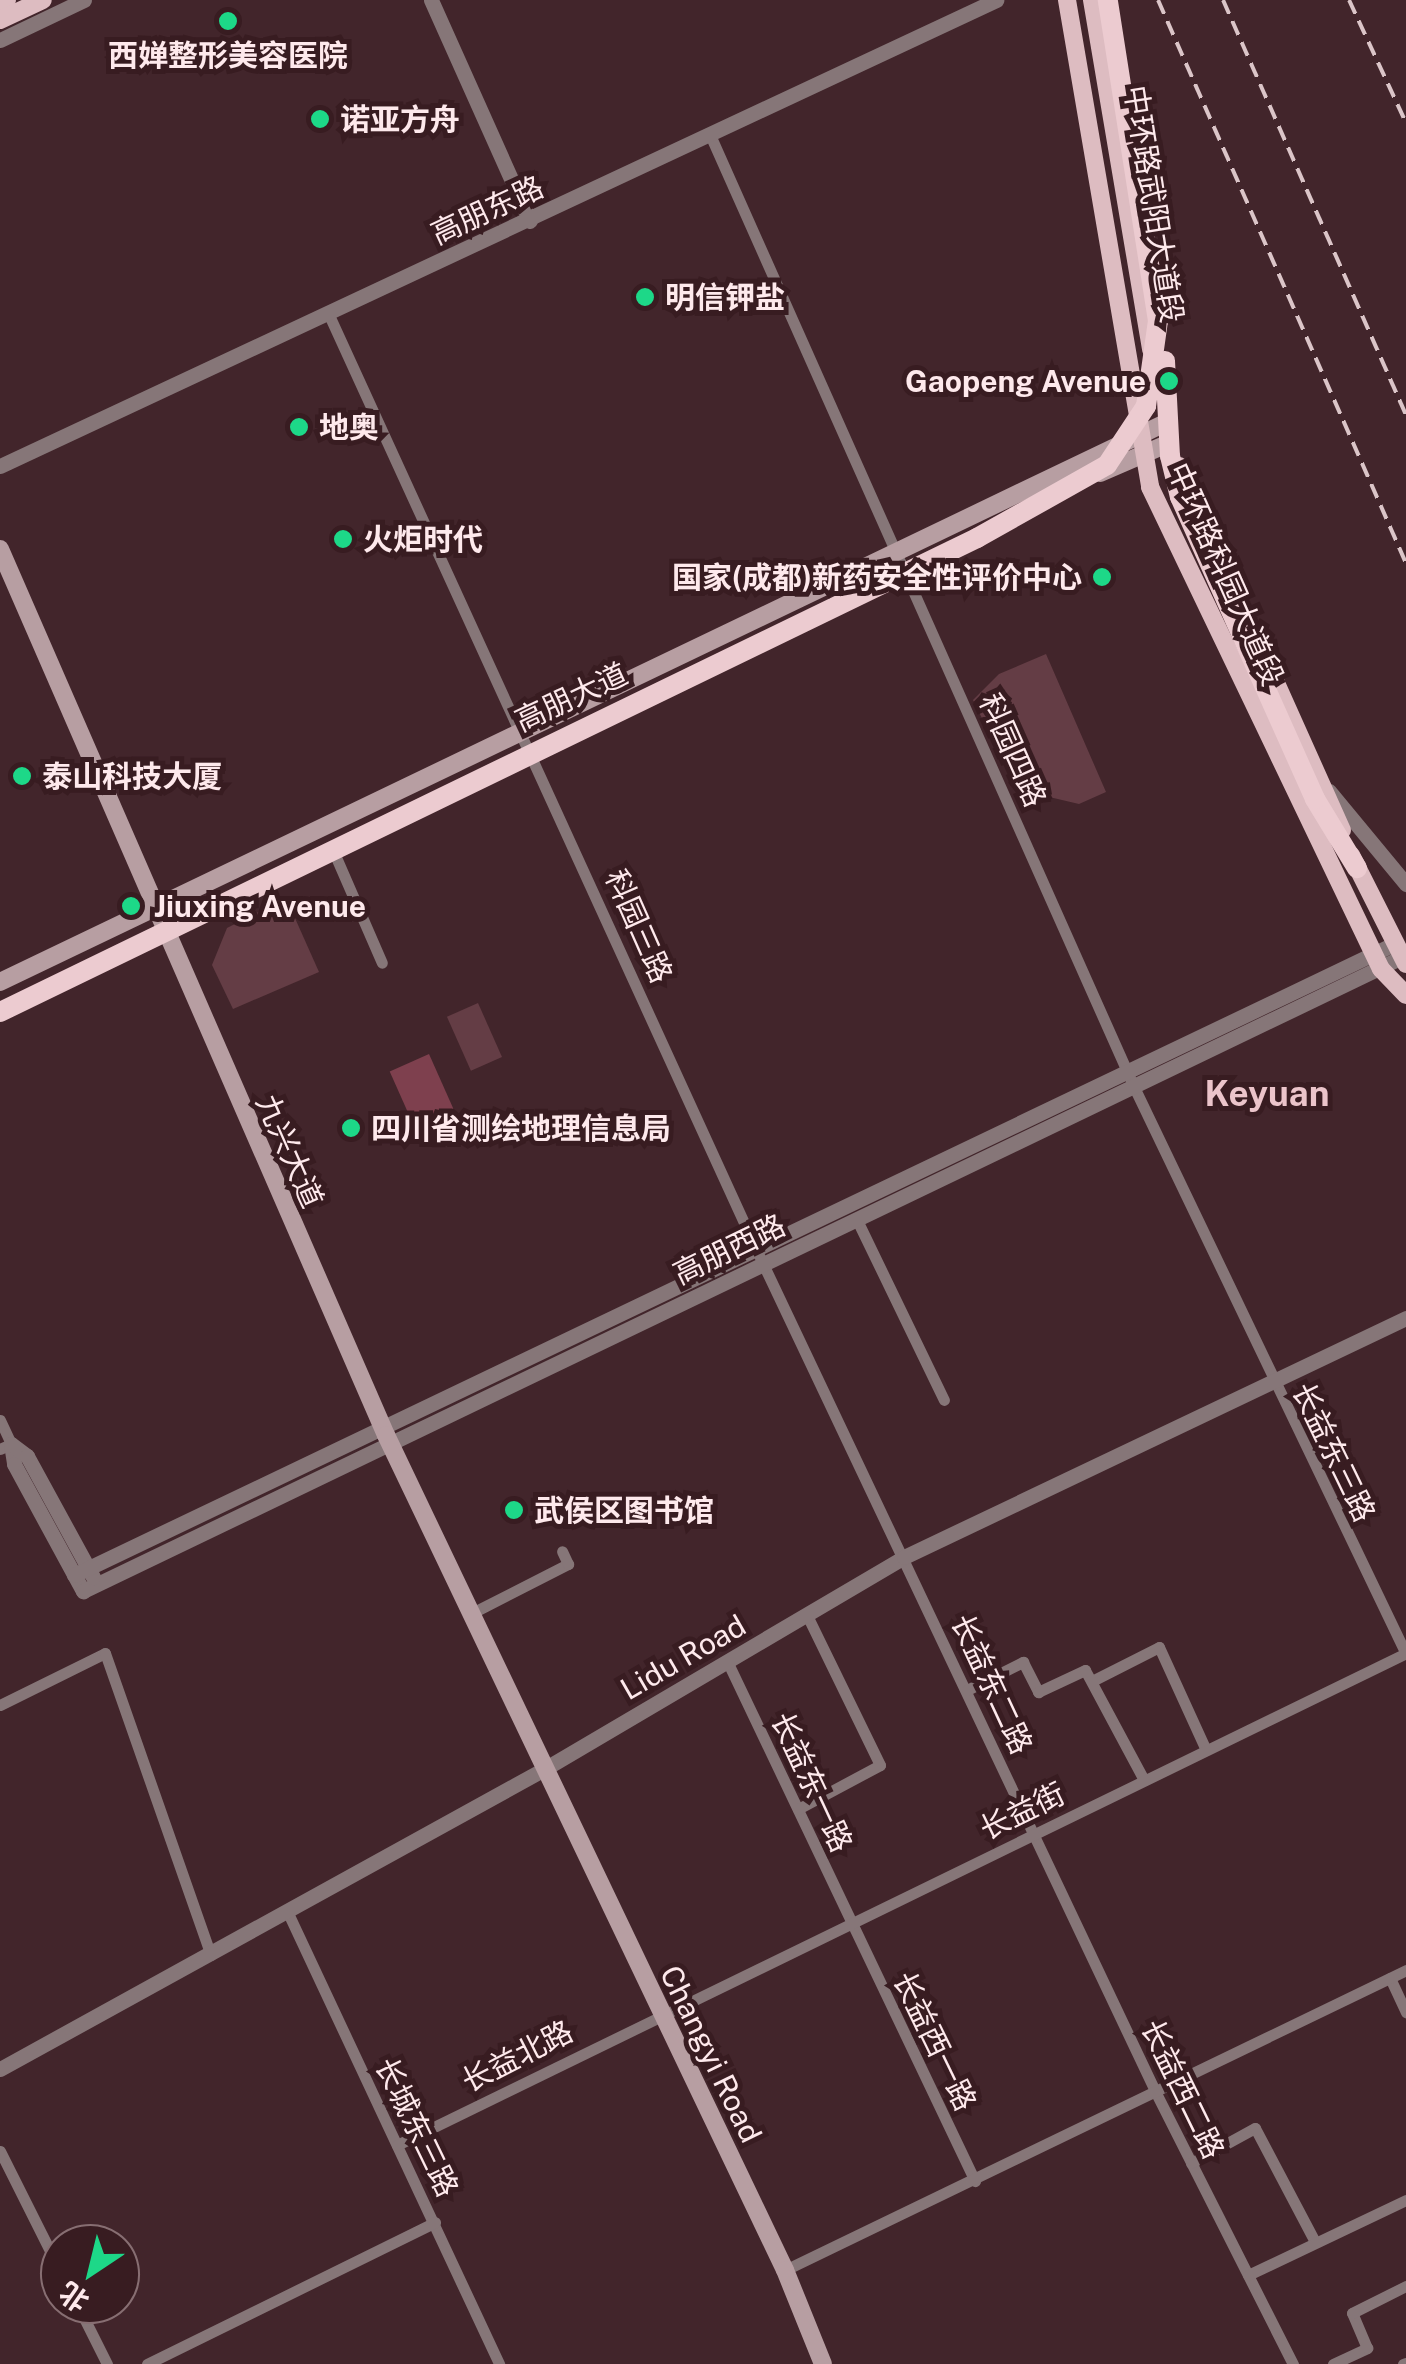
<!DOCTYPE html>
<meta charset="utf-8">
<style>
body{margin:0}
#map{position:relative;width:1406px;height:2364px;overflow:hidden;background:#42252b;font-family:"Public Sans","Noto Sans SC",sans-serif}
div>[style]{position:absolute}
.green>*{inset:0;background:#643d45;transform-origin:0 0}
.forest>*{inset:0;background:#7e404e;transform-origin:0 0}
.minor>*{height:11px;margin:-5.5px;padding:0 5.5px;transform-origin:5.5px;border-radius:5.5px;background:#867678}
.tertiary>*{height:15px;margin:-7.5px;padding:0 7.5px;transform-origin:7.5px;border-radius:7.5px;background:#867678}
.secondary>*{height:18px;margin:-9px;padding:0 9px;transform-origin:9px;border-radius:9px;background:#b79ea2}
.primary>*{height:18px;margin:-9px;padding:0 9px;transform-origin:9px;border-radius:9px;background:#ddbcc1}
.trunk>*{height:20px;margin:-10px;padding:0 10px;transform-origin:10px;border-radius:10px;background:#eccbd0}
.rail>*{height:4px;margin-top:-2px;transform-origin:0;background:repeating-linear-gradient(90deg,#dbc5c8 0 15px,transparent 0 23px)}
.trunk-bridge>*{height:20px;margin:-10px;padding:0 10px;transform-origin:10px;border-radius:10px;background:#eccbd0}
.dots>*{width:28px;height:28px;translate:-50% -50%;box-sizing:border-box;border:5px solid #381c21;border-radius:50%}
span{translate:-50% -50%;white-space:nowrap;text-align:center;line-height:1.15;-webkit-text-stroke:10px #381c21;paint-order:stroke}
.poi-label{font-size:30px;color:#fee9ec;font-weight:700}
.left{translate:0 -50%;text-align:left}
.right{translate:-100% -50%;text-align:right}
.street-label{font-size:30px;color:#fee9ec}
.quarter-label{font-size:35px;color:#ebc4ca;font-weight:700}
.north{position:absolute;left:40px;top:2224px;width:100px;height:100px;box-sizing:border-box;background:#381c21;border:2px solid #876e72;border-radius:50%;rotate:215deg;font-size:28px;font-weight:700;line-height:40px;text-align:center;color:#fee9ec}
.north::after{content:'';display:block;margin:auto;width:35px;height:45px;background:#1dd888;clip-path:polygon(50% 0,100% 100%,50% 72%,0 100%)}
</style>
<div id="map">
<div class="green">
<i style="clip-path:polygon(1046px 654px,1106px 792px,1079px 804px,1028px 792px,1017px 765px,1001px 757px,973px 700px,999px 674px)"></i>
<i style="clip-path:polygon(286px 898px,319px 972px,233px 1009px,212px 965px,227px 928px)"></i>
<i style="left:478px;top:1003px;width:59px;height:34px;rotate:66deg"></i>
</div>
<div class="forest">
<i style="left:429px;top:1054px;width:67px;height:43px;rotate:66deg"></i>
</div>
<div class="minor">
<i style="left:711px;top:137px;width:1040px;rotate:66deg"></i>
<i style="left:1134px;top:1087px;width:629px;rotate:64.37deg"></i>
<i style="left:329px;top:315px;width:1027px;rotate:65.43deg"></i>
<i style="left:756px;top:1249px;width:934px;rotate:64.64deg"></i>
<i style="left:1156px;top:2093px;width:304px;rotate:63.2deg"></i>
<i style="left:332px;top:848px;width:125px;rotate:66.5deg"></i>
<i style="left:856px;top:1218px;width:202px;rotate:64.2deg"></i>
<i style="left:0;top:1420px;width:26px;rotate:65deg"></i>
<i style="left:11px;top:1444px;width:12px;rotate:156deg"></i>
<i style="left:472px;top:1613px;width:108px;rotate:-27deg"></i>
<i style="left:568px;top:1564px;width:14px;rotate:-115deg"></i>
<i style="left:728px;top:1663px;width:574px;rotate:64.51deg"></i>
<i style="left:1092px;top:1681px;width:75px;rotate:-26.9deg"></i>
<i style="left:1159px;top:1647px;width:113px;rotate:65.5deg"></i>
<i style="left:967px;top:1690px;width:63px;rotate:-26.6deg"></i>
<i style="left:1023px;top:1662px;width:34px;rotate:63deg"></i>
<i style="left:1038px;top:1692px;width:52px;rotate:-25.1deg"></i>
<i style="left:1085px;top:1670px;width:125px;rotate:61.8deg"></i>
<i style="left:0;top:1705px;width:117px;rotate:-26.3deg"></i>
<i style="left:105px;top:1653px;width:320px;rotate:70.7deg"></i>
<i style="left:798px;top:1809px;width:93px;rotate:-28.2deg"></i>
<i style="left:880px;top:1765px;width:167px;rotate:-116deg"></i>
<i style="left:288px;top:1913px;width:498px;rotate:64.9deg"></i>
<i style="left:1390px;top:1978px;width:38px;rotate:65deg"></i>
<i style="left:397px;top:2145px;width:1123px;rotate:-25.99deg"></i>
<i style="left:0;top:2151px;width:134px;rotate:63.4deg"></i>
<i style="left:1191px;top:2163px;width:73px;rotate:-28.7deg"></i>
<i style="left:1255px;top:2128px;width:129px;rotate:62.2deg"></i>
<i style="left:785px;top:2270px;width:690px;rotate:-25.78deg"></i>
<i style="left:1248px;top:2275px;width:175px;rotate:-25.4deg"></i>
<i style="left:77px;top:2304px;width:67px;rotate:63.4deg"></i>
<i style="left:147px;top:2364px;width:321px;rotate:-26.2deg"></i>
<i style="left:1333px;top:2364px;width:38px;rotate:-25deg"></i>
<i style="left:1367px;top:2348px;width:38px;rotate:-113deg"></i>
<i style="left:1352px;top:2313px;width:60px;rotate:-26.6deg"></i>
<i style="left:1403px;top:2364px;width:3px;rotate:-18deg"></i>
</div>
<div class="tertiary">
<i style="left:431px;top:0;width:242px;rotate:65.9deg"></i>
<i style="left:0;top:40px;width:93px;rotate:-25.5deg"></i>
<i style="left:0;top:466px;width:1100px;rotate:-25.07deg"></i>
<i style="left:1329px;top:791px;width:121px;rotate:50.4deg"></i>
<i style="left:11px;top:1444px;width:20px;rotate:81deg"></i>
<i style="left:14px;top:1464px;width:145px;rotate:61.5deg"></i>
<i style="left:83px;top:1591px;width:1461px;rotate:-25.67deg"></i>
<i style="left:11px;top:1444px;width:20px;rotate:37deg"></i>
<i style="left:27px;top:1456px;width:138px;rotate:61.4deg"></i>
<i style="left:74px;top:1575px;width:1461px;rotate:-25.55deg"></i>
<i style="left:0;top:2069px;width:623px;rotate:-28.87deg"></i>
<i style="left:546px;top:1768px;width:416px;rotate:-30.5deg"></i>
<i style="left:904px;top:1557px;width:556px;rotate:-25.46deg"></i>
</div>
<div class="secondary">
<i style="left:1100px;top:473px;width:73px;rotate:-23.4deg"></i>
<i style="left:0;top:549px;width:966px;rotate:66.46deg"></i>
<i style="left:386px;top:1435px;width:925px;rotate:64.46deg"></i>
<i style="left:785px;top:2270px;width:101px;rotate:68deg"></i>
<i style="left:0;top:982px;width:1290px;rotate:-25.63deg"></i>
</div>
<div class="primary">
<i style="left:1067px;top:0;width:494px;rotate:80.3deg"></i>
<i style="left:1150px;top:487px;width:534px;rotate:64.39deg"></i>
<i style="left:1381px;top:969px;width:36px;rotate:46deg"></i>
<i style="left:1092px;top:0;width:355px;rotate:80.4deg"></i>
<i style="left:0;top:4px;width:8px;rotate:-30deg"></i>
<i style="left:0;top:20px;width:47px;rotate:-24.9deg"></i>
<i style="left:1179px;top:466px;width:399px;rotate:65.9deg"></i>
<i style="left:1351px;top:855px;width:122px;rotate:63.2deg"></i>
</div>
<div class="trunk">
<i style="left:1315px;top:799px;width:81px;rotate:58.7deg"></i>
</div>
<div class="rail">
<i style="left:1158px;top:0;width:615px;rotate:66.23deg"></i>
<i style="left:1223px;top:0;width:454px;rotate:66.2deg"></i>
<i style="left:1349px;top:0;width:136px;rotate:65.1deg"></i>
</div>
<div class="trunk-bridge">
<i style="left:1165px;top:361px;width:95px;rotate:87deg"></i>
<i style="left:1170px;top:456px;width:42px;rotate:76.3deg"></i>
<i style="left:1180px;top:497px;width:331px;rotate:65.9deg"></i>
<i style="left:0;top:1012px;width:1086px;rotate:-25.88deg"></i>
<i style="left:977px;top:538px;width:149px;rotate:-29.3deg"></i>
<i style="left:1107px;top:465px;width:71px;rotate:-56.5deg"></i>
<i style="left:1146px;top:406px;width:86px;rotate:-82deg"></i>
<i style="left:1158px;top:321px;width:325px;rotate:-98.9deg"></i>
</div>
<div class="dots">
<i style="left:228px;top:21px;background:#1dd888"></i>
<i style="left:320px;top:119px;background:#1dd888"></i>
<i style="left:645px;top:297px;background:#1dd888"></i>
<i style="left:1169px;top:381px;background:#1dd888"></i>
<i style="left:299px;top:427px;background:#1dd888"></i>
<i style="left:343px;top:539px;background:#1dd888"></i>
<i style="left:1102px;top:577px;background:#1dd888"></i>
<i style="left:22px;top:776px;background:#1dd888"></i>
<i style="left:131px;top:906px;background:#1dd888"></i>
<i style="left:351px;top:1128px;background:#1dd888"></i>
<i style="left:514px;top:1510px;background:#1dd888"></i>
</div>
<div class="poi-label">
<span style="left:228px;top:55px">西婵整形美容医院</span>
<span class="left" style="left:340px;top:119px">诺亚方舟</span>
<span class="left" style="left:665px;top:297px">明信钾盐</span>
<span class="right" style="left:1146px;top:381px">Gaopeng Avenue</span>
<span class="left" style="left:319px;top:427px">地奥</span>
<span class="left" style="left:363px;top:539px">火炬时代</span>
<span class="right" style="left:1082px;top:577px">国家(成都)新药安全性评价中心</span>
<span class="left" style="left:42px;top:776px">泰山科技大厦</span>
<span class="left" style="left:154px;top:906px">Jiuxing Avenue</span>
<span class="left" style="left:371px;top:1128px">四川省测绘地理信息局</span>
<span class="left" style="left:534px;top:1510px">武侯区图书馆</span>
</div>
<div class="street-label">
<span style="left:1154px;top:204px;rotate:81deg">中环路武阳大道段</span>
<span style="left:487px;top:210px;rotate:-25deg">高朋东路</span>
<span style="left:1226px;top:574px;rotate:66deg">中环路科园大道段</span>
<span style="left:571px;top:697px;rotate:-25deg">高朋大道</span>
<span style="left:1013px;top:750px;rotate:66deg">科园四路</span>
<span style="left:639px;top:926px;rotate:66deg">科园三路</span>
<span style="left:290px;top:1151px;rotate:66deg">九兴大道</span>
<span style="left:729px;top:1249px;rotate:-26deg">高朋西路</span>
<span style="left:1334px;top:1452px;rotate:64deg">长益东三路</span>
<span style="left:683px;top:1657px;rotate:-30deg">Lidu Road</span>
<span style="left:992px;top:1684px;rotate:65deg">长益东二路</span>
<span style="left:812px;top:1782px;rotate:65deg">长益东一路</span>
<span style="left:1022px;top:1811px;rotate:-26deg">长益街</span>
<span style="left:935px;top:2041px;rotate:64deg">长益西一路</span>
<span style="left:711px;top:2054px;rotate:64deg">Changyi Road</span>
<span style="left:517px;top:2056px;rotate:-27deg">长益北路</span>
<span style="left:1183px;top:2089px;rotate:64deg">长益西二路</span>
<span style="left:417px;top:2127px;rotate:64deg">长城东三路</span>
</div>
<div class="quarter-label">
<span style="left:1267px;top:1094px">Keyuan</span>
</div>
<div class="north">北</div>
</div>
